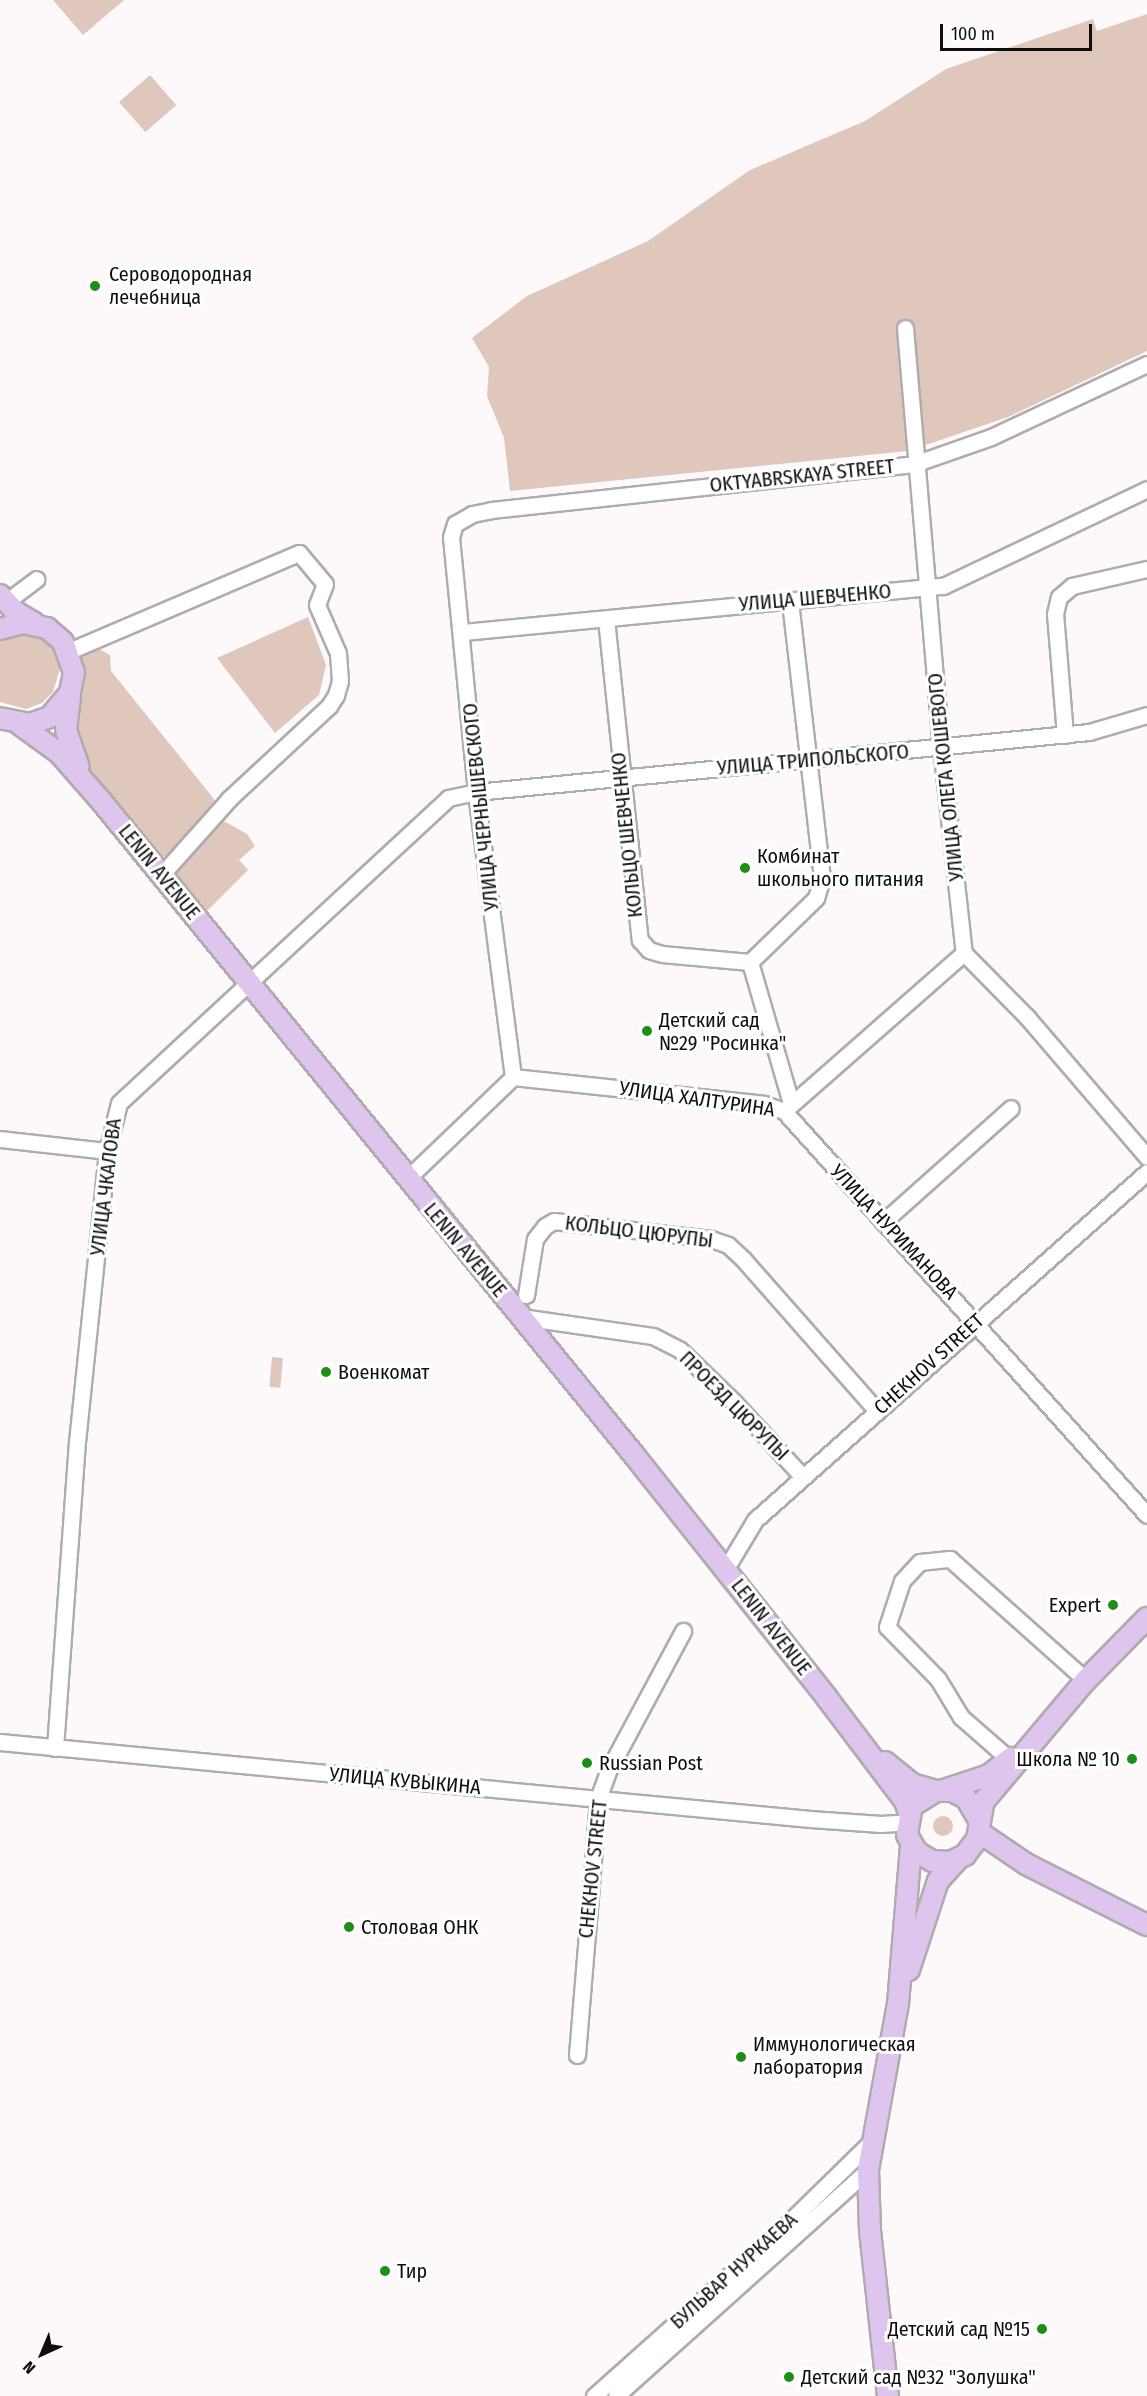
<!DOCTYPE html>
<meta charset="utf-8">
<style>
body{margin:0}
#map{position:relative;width:1147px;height:2396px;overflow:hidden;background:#fdf8fa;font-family:"Fira Sans Condensed",sans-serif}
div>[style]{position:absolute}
.green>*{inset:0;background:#dfc7bc;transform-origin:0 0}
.round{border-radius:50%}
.roads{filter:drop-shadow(2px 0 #b0abae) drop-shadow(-2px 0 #b0abae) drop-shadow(0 2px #b0abae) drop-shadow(0 -2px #b0abae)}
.minor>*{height:15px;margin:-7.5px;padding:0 7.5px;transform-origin:7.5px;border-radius:7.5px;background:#fff}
.major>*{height:20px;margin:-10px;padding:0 10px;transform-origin:10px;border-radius:10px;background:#ddc5ee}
.dots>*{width:16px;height:16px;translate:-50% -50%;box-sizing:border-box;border:3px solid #fff;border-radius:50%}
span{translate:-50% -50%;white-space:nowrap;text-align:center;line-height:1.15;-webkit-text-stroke:6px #fff;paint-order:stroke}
.poi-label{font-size:20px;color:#0f0d0e}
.left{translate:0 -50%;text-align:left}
.right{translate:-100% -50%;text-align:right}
.street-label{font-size:20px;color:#0f0d0e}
.north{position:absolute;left:12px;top:2324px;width:60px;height:60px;-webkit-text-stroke:4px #fff;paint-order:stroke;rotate:224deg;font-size:16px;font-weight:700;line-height:24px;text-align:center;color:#0f0d0e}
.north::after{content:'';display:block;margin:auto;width:21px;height:27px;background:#0f0d0e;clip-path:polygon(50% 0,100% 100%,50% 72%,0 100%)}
.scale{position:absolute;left:940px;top:24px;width:152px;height:27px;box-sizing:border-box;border:3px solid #0f0d0e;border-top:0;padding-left:8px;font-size:18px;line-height:21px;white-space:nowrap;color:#0f0d0e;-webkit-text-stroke:4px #fff;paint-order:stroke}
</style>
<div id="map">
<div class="green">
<i style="clip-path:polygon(53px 0,124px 0,83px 35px)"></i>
<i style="clip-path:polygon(1147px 14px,1147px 351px,1008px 417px,908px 451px,510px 491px,504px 438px,487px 396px,489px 367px,472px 338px,527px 296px,648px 241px,750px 170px,865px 121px,946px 69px,1093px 19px,1097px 31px)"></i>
<i style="left:150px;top:75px;width:40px;height:41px;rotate:49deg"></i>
<i style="clip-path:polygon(308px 617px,326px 665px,319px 695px,275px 733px,217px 658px)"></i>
<i style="clip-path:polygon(21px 632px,46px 640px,56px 653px,60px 669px,53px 692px,42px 703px,26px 709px,0 702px,0 639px)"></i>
<i style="clip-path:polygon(94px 646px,110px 655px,111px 671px,218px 804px,172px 853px,158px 859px,81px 762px,72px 709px,84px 685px,79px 656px)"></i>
<i style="clip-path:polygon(220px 819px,247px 834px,255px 846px,239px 860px,248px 870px,203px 915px,174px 878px,180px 861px)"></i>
<i style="left:272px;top:1357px;width:11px;height:30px;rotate:5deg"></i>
<i class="round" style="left:933px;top:1816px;width:20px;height:20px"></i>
</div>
<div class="roads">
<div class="minor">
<i style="left:905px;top:328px;width:401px;rotate:85.1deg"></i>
<i style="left:939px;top:728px;width:226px;rotate:83.7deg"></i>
<i style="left:964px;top:953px;width:90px;rotate:45.5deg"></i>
<i style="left:1027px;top:1017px;width:184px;rotate:49.4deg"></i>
<i style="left:6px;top:602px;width:38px;rotate:-37deg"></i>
<i style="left:606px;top:619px;width:323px;rotate:84deg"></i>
<i style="left:640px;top:940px;width:13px;rotate:48deg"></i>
<i style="left:649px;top:950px;width:14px;rotate:17deg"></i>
<i style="left:662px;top:954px;width:88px;rotate:5.2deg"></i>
<i style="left:750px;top:962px;width:92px;rotate:-44.1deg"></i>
<i style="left:816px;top:898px;width:21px;rotate:-73deg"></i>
<i style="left:822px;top:878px;width:280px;rotate:-96.6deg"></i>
<i style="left:463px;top:632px;width:482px;rotate:-5.5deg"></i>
<i style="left:943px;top:586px;width:226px;rotate:-25.4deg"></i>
<i style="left:69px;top:651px;width:250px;rotate:-23.1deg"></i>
<i style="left:299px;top:553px;width:40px;rotate:50deg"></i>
<i style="left:325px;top:584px;width:22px;rotate:111deg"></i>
<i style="left:317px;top:605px;width:52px;rotate:66.4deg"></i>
<i style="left:338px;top:653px;width:28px;rotate:86deg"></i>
<i style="left:340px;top:681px;width:15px;rotate:106deg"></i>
<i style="left:336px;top:695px;width:13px;rotate:122deg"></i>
<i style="left:329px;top:706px;width:137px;rotate:137.1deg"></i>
<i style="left:229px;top:799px;width:102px;rotate:131.8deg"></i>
<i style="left:1065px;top:735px;width:121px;rotate:-94.7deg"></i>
<i style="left:1055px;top:614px;width:17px;rotate:-77deg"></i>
<i style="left:1059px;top:597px;width:17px;rotate:-40deg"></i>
<i style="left:1072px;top:586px;width:77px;rotate:-12.8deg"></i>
<i style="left:750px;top:962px;width:147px;rotate:73.8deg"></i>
<i style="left:513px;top:1077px;width:287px;rotate:-97.4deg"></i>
<i style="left:476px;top:792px;width:256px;rotate:-95.6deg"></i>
<i style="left:451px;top:537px;width:14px;rotate:-73deg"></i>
<i style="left:455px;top:524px;width:20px;rotate:-30deg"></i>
<i style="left:472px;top:514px;width:20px;rotate:-11deg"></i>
<i style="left:492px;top:510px;width:424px;rotate:-6.2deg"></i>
<i style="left:914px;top:464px;width:82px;rotate:-19.3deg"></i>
<i style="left:991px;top:437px;width:172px;rotate:-25.1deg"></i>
<i style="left:513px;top:1077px;width:252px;rotate:6.1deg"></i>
<i style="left:764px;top:1104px;width:21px;rotate:19deg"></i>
<i style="left:784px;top:1111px;width:543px;rotate:48.06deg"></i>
<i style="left:784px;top:1111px;width:240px;rotate:-41.3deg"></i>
<i style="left:0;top:1139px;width:108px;rotate:6.4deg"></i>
<i style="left:412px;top:1174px;width:140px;rotate:-43.8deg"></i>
<i style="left:883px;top:1222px;width:171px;rotate:-41.7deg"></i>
<i style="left:526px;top:1295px;width:57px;rotate:-80.9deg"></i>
<i style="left:535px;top:1239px;width:16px;rotate:-52deg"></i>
<i style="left:545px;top:1226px;width:10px;rotate:-29deg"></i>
<i style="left:554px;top:1221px;width:158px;rotate:6.5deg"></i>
<i style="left:711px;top:1239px;width:18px;rotate:19deg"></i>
<i style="left:728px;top:1245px;width:21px;rotate:43deg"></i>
<i style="left:743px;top:1259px;width:203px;rotate:48.6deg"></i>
<i style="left:521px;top:1317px;width:133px;rotate:8.2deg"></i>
<i style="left:653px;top:1336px;width:30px;rotate:27deg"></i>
<i style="left:680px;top:1350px;width:74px;rotate:43.9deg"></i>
<i style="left:733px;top:1401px;width:102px;rotate:47.4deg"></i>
<i style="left:725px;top:1570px;width:58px;rotate:-59deg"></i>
<i style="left:755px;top:1520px;width:524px;rotate:-41.6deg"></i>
<i style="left:0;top:1742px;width:814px;rotate:5.43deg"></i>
<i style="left:810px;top:1819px;width:71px;rotate:4deg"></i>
<i style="left:881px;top:1824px;width:26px;rotate:-4deg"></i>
<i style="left:55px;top:1748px;width:307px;rotate:-85.9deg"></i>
<i style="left:77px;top:1442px;width:293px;rotate:-84.1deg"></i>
<i style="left:107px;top:1151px;width:49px;rotate:-76deg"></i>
<i style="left:119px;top:1103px;width:449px;rotate:-42.8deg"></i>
<i style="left:448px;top:798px;width:29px;rotate:-12deg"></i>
<i style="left:476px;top:792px;width:616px;rotate:-5.59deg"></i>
<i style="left:1089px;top:732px;width:60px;rotate:-16.3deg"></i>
<i style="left:1009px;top:1759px;width:64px;rotate:-138.8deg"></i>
<i style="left:961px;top:1717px;width:44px;rotate:-121.2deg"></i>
<i style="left:938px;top:1679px;width:73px;rotate:-134.4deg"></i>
<i style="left:887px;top:1627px;width:48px;rotate:-71.9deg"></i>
<i style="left:902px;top:1581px;width:26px;rotate:-47deg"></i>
<i style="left:920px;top:1562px;width:30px;rotate:-6deg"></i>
<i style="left:950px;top:1559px;width:182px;rotate:41.7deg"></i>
<i style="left:577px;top:2055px;width:257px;rotate:-85.3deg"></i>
<i style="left:598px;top:1799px;width:30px;rotate:-70deg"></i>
<i style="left:608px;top:1771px;width:159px;rotate:-61.8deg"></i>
<i style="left:594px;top:2396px;width:261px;rotate:-41.7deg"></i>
<i style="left:789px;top:2222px;width:115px;rotate:-44.3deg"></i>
<i style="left:616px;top:2396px;width:338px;rotate:-41.9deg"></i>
</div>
<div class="major">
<i style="left:0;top:595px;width:25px;rotate:47deg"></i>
<i style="left:17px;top:613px;width:20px;rotate:30deg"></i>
<i style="left:0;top:629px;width:24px;rotate:-15deg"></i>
<i style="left:23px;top:623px;width:25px;rotate:12deg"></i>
<i style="left:47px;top:628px;width:21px;rotate:41deg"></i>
<i style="left:63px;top:642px;width:32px;rotate:70deg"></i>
<i style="left:74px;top:672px;width:21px;rotate:101deg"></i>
<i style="left:70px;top:693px;width:31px;rotate:130deg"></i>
<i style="left:50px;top:717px;width:21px;rotate:161deg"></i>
<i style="left:30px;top:724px;width:31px;rotate:-169deg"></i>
<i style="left:70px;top:697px;width:33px;rotate:97deg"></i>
<i style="left:66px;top:730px;width:39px;rotate:71deg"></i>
<i style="left:19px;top:724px;width:49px;rotate:35.9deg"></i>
<i style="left:59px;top:753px;width:65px;rotate:48.7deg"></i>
<i style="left:102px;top:802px;width:842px;rotate:50.83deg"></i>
<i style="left:634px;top:1455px;width:310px;rotate:51.5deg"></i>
<i style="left:827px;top:1698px;width:129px;rotate:52.9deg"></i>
<i style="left:905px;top:1801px;width:13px;rotate:72deg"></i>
<i style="left:885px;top:1762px;width:35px;rotate:39deg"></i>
<i style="left:912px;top:1784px;width:25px;rotate:16deg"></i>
<i style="left:944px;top:1790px;width:47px;rotate:-18.4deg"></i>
<i style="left:989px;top:1775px;width:28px;rotate:-38deg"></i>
<i style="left:978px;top:1818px;width:23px;rotate:-121deg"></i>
<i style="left:966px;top:1798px;width:16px;rotate:-153deg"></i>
<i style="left:952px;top:1791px;width:16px;rotate:180deg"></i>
<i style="left:936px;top:1791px;width:28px;rotate:148deg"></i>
<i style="left:912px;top:1806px;width:29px;rotate:100deg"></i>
<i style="left:907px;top:1835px;width:20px;rotate:60deg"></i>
<i style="left:917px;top:1852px;width:17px;rotate:31deg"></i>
<i style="left:932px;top:1861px;width:18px;rotate:3deg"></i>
<i style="left:950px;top:1862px;width:17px;rotate:-25deg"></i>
<i style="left:965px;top:1855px;width:20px;rotate:-53deg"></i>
<i style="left:977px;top:1839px;width:39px;rotate:-80deg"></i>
<i style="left:984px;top:1801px;width:158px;rotate:-49.9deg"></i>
<i style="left:1086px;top:1680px;width:87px;rotate:-45.5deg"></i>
<i style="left:979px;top:1832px;width:57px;rotate:34.2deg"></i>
<i style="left:1026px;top:1864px;width:136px;rotate:26.8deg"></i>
<i style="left:909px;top:1970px;width:94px;rotate:-72deg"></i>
<i style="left:938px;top:1881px;width:30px;rotate:-48deg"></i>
<i style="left:888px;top:2396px;width:166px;rotate:-96.2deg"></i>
<i style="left:870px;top:2231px;width:61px;rotate:-91.9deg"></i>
<i style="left:868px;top:2170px;width:169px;rotate:-79.8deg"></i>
<i style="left:898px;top:2004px;width:160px;rotate:-85.3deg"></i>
</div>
</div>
<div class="dots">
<i style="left:95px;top:286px;background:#1d8f17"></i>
<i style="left:745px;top:868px;background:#1d8f17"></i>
<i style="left:647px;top:1031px;background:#1d8f17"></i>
<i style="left:326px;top:1372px;background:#1d8f17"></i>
<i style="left:1113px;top:1605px;background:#1d8f17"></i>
<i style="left:1132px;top:1759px;background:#1d8f17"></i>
<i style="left:587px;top:1763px;background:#1d8f17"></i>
<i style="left:349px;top:1927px;background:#1d8f17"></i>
<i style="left:741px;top:2057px;background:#1d8f17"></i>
<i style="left:385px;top:2271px;background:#1d8f17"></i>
<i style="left:1042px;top:2329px;background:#1d8f17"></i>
<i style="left:789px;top:2377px;background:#1d8f17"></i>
</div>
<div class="poi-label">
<span class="left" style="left:109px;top:286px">Сероводородная<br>лечебница</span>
<span class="left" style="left:757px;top:868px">Комбинат<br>школьного питания</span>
<span class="left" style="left:659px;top:1032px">Детский сад<br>№29 "Росинка"</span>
<span class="left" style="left:338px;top:1372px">Военкомат</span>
<span class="right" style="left:1101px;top:1605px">Expert</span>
<span class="right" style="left:1120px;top:1759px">Школа № 10</span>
<span class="left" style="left:599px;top:1763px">Russian Post</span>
<span class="left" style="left:361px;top:1927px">Столовая ОНК</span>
<span class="left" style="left:753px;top:2056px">Иммунологическая<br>лаборатория</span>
<span class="left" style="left:397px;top:2271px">Тир</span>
<span class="right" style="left:1030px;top:2329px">Детский сад №15</span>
<span class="left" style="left:801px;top:2377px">Детский сад №32 "Золушка"</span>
</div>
<div class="street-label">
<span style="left:802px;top:476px;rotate:-6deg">OKTYABRSKAYA STREET</span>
<span style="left:815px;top:598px;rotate:-5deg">УЛИЦА ШЕВЧЕНКО</span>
<span style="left:813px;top:760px;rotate:-5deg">УЛИЦА ТРИПОЛЬСКОГО</span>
<span style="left:946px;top:777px;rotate:-96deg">УЛИЦА ОЛЕГА КОШЕВОГО</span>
<span style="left:481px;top:807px;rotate:-96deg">УЛИЦА ЧЕРНЫШЕВСКОГО</span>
<span style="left:627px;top:835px;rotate:-96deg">КОЛЬЦО ШЕВЧЕНКО</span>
<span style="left:159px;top:872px;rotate:51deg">LENIN AVENUE</span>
<span style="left:697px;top:1099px;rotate:8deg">УЛИЦА ХАЛТУРИНА</span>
<span style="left:106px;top:1187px;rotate:-83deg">УЛИЦА ЧКАЛОВА</span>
<span style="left:639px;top:1232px;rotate:7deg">КОЛЬЦО ЦЮРУПЫ</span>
<span style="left:894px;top:1232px;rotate:47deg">УЛИЦА НУРИМАНОВА</span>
<span style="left:465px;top:1250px;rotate:50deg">LENIN AVENUE</span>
<span style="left:929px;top:1364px;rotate:-42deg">CHEKHOV STREET</span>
<span style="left:734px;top:1406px;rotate:45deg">ПРОЕЗД ЦЮРУПЫ</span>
<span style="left:771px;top:1627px;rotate:52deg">LENIN AVENUE</span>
<span style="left:405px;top:1781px;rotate:5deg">УЛИЦА КУВЫКИНА</span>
<span style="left:593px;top:1869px;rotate:-84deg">CHEKHOV STREET</span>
<span style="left:734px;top:2271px;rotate:-42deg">БУЛЬВАР НУРКАЕВА</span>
</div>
<div class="north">N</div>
<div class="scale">100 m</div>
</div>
